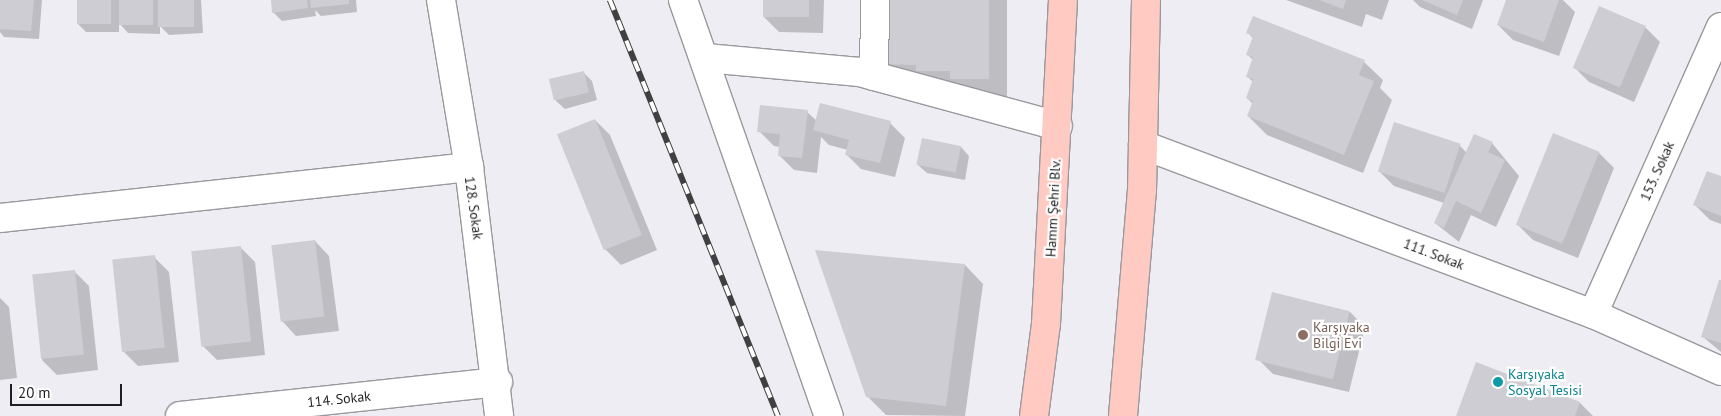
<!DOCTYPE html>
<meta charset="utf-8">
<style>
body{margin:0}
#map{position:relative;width:1721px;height:416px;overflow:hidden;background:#eeedf3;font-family:"PT Sans",sans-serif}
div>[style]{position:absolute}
.shadow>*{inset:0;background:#0003}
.building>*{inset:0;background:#cdcdd3;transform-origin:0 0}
.roads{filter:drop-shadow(1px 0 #98989e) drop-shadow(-1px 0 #98989e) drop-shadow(0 1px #98989e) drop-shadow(0 -1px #98989e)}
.street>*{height:28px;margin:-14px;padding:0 14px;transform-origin:14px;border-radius:14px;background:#fff}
.primary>*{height:28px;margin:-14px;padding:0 14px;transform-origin:14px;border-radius:14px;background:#fecac1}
.rail>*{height:5.5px;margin-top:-2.75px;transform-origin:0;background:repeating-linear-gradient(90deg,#fff 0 11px,#404043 0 22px);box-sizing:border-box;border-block:1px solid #404043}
.dots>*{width:14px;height:14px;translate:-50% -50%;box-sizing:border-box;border:2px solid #fff;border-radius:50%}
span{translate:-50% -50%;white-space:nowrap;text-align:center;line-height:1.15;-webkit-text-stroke:4.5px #fff;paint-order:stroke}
.street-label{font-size:14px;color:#1f1f21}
.education-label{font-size:14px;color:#785e54}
.left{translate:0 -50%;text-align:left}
.culture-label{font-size:14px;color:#0d838f}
.scale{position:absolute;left:10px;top:384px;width:112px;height:22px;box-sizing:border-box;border:2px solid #1f1f21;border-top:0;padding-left:6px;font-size:15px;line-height:18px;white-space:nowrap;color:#1f1f21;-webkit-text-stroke:4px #fff;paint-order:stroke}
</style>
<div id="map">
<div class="shadow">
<i style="clip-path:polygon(0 0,42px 0,39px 39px,4px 37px,0 32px)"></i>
<i style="clip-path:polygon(78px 0,201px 0,203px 33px,169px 35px,160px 26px,160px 34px,128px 33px,119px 23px,119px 32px,86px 32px,78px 24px)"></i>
<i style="clip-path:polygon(272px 0,356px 0,357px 12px,321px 16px,315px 10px,316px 16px,282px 21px,274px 13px)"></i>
<i style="clip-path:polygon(764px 0,824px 0,823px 33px,779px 32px,764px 17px)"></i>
<i style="clip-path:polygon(882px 0,1007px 0,1007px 97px,970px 97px,881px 64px)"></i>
<i style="clip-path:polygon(1286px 0,1389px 0,1382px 20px,1366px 14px,1362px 27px)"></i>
<i style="clip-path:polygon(1413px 0,1483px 0,1472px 29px,1420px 7px)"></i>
<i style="clip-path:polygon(1507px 0,1563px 0,1575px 12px,1559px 56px,1513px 40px,1498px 25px)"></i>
<i style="clip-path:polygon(1645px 27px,1660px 42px,1634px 102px,1589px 82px,1574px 67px)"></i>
<i style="clip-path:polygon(1248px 33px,1364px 62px,1383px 80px,1380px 88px,1392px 100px,1363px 173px,1267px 135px,1248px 116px,1253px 104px,1247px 98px,1253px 82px,1247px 76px,1253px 60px,1248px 55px,1254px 39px)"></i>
<i style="clip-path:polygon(583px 72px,592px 81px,597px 100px,565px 109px,556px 101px,551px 81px)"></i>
<i style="clip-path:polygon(807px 112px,817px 121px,890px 123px,905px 138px,895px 177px,861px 169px,846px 154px,848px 150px,829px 145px,821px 137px,817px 173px,794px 170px,779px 155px,780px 147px,774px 146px,759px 131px)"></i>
<i style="clip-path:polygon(595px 120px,610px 135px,657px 250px,621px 265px,606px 250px,559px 134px)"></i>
<i style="clip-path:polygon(1554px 135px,1599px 153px,1614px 168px,1578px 258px,1533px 240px,1518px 225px)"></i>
<i style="clip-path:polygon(923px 139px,961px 147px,969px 156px,965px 180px,927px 173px,918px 165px)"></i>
<i style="clip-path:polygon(1492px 143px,1519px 176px,1496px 227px,1471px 215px,1459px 242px,1435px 223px,1444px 203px,1394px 186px,1379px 171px,1459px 145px,1467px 153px)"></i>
<i style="clip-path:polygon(1721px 177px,1721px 224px,1710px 220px,1695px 205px)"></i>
<i style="clip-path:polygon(315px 241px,329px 256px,339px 331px,296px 336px,282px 321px)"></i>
<i style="clip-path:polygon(240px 247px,255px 262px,265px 355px,217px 360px,202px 345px)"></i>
<i style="clip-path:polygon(154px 257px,169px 272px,179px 362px,138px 366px,123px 351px)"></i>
<i style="clip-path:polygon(965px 265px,983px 284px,965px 416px,886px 415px,867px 396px)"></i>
<i style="clip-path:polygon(74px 271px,89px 286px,98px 370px,57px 375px,42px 360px)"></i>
<i style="clip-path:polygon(1721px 282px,1721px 352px,1702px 336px)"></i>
<i style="clip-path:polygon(0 298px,9px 307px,17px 378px,0 380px)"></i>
<i style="clip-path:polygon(1350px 312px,1365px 327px,1349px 392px,1273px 374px,1258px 359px)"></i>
<i style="clip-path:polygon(1580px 403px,1593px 416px,1457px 416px)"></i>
</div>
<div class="building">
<i style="clip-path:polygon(0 0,34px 0,31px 31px,0 29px)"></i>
<i style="left:77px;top:0;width:34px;height:24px"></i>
<i style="left:119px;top:0;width:34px;height:25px"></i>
<i style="left:158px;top:0;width:36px;height:27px"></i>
<i style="clip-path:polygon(271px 0,307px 0,308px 8px,272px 13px)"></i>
<i style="clip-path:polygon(310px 0,349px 0,349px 4px,311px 8px)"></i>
<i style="left:763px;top:0;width:46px;height:17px"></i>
<i style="clip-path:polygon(881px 0,989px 0,989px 79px,950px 79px,950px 71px,916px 71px,916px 65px,880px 64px)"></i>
<i style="clip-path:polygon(1319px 0,1346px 0,1343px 9px)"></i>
<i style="clip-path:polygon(1422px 0,1463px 0,1457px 15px)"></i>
<i style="clip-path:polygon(1506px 0,1559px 0,1544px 42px,1497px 25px)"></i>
<i style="left:1599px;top:6px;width:51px;height:67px;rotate:23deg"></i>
<i style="clip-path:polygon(1253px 16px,1365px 60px,1359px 75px,1374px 81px,1344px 155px,1247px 116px,1253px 101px,1246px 98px,1253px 79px,1246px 77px,1253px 57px,1246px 55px,1253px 36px,1246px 33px)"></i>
<i style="left:584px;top:71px;width:22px;height:36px;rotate:77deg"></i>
<i style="clip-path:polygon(820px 103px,891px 121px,880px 163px,845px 155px,849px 140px,813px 130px)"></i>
<i style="clip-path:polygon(760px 105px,808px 110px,802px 158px,778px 156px,780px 134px,757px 132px)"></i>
<i style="left:595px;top:119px;width:125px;height:41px;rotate:68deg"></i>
<i style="left:1394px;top:122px;width:70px;height:52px;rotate:18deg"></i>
<i style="left:1553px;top:133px;width:50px;height:99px;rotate:22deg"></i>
<i style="clip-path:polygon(1474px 134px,1493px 142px,1488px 152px,1505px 160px,1481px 213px,1456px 201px,1444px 228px,1434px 223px)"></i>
<i style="left:922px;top:138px;width:40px;height:27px;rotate:12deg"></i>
<i style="clip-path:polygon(1707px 171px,1721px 176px,1721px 216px,1693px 205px)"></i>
<i style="left:315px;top:240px;width:77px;height:44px;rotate:83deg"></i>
<i style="left:241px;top:246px;width:96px;height:50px;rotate:84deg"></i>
<i style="clip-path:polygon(815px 250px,965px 264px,946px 406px,866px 397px)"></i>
<i style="left:155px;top:255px;width:93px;height:43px;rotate:84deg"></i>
<i style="left:75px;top:270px;width:85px;height:43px;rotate:84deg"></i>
<i style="clip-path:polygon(1719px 280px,1721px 280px,1721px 343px,1701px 337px)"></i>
<i style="left:1272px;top:292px;width:80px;height:70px;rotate:14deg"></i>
<i style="clip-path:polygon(1476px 362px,1580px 402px,1575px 416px,1456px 416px)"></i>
</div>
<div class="roads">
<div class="street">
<i style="left:441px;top:0;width:169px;rotate:80.5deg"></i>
<i style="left:469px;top:167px;width:251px;rotate:83.1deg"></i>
<i style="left:683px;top:0;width:441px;rotate:70.7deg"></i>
<i style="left:706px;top:58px;width:154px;rotate:5.2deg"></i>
<i style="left:859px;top:72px;width:206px;rotate:15.2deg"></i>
<i style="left:874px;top:76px;width:76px;rotate:-89.2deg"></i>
<i style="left:1143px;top:145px;width:481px;rotate:20.6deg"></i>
<i style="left:1593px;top:314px;width:140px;rotate:24deg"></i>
<i style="left:0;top:218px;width:472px;rotate:-6.2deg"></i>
<i style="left:1593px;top:314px;width:314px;rotate:-66deg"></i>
<i style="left:180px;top:416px;width:320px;rotate:-6.1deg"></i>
</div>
<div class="primary">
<i style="left:1034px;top:416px;width:93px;rotate:-82.6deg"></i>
<i style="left:1046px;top:324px;width:324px;rotate:-87deg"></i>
<i style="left:1123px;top:416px;width:226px;rotate:-85.2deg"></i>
<i style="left:1142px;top:191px;width:191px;rotate:-88.8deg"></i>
</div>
</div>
<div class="rail">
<i style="left:610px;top:0;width:449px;rotate:68deg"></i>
</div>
<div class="dots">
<i style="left:1303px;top:335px;background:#8d6e63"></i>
<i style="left:1498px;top:382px;background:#0f9aa8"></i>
</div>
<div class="street-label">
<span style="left:1657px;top:171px;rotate:-66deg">153. Sokak</span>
<span style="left:474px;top:208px;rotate:82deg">128. Sokak</span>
<span style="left:1053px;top:208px;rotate:-87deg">Hamm Şehri Blv.</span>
<span style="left:1434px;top:254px;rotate:21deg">111. Sokak</span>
<span style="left:339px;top:399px;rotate:-6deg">114. Sokak</span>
</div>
<div class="education-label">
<span class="left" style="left:1313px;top:335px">Karşıyaka<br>Bilgi Evi</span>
</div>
<div class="culture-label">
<span class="left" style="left:1508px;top:382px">Karşıyaka<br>Sosyal Tesisi</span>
</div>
<div class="scale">20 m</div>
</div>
